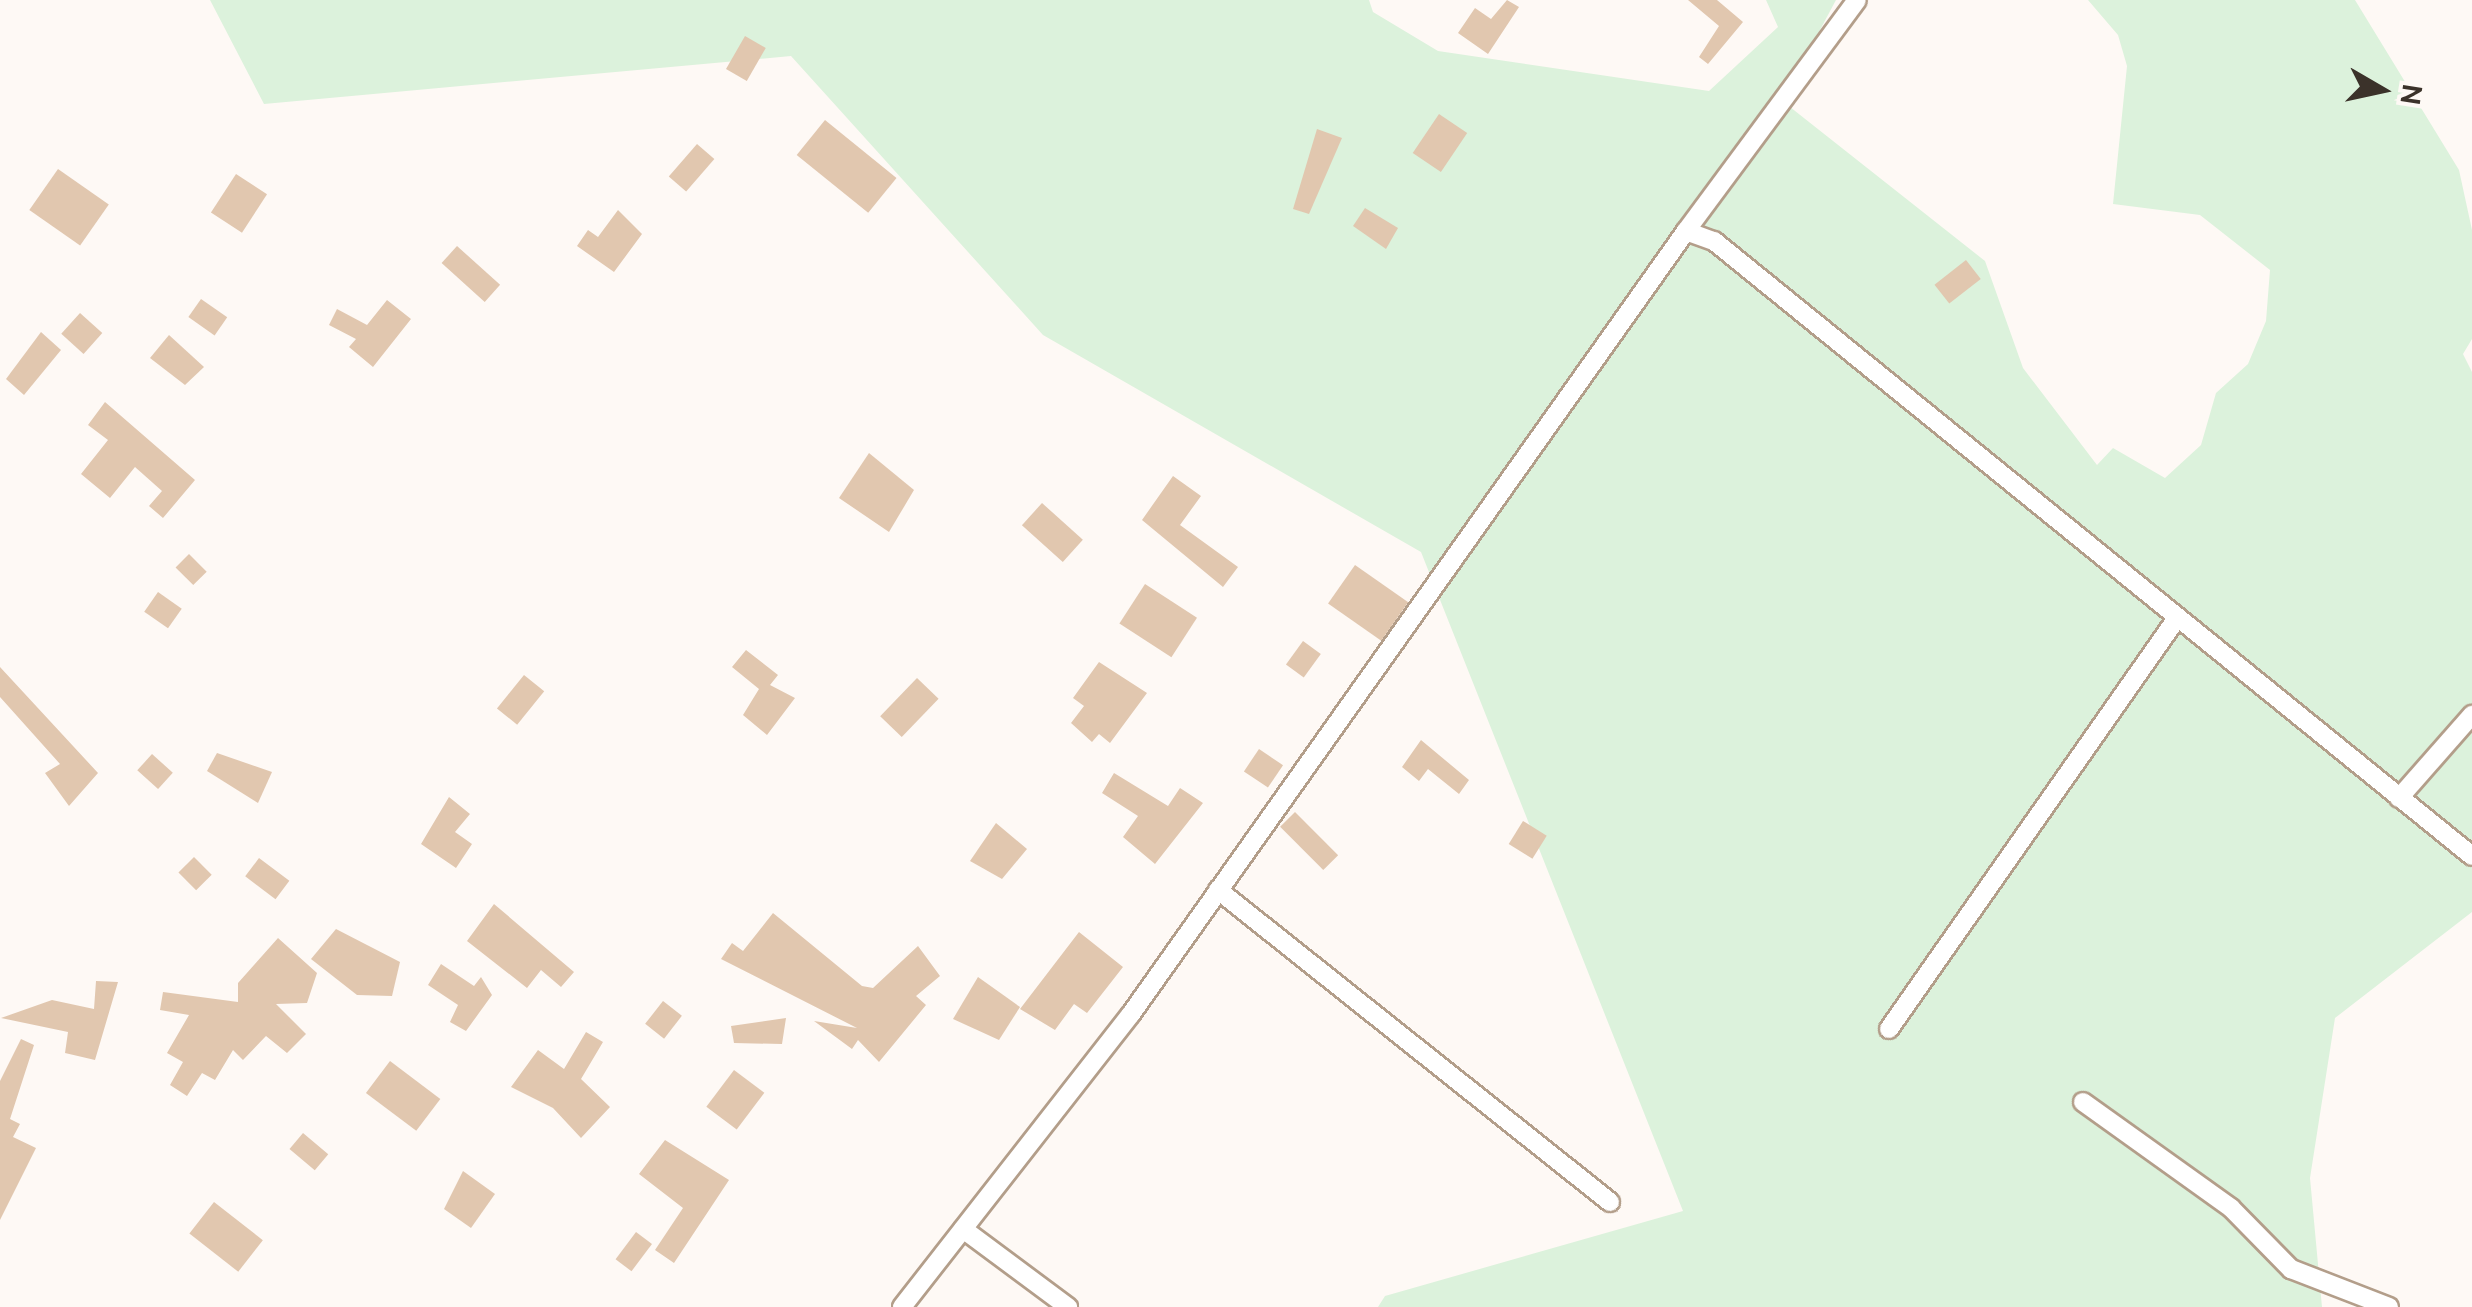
<!DOCTYPE html>
<style>
body{margin:0}
#map{position:relative;width:2472px;height:1307px;overflow:hidden;background:#fef9f5;font-family:Ubuntu,sans-serif}
div>[style]{position:absolute}
.green>*{inset:0;background:#dcf2dc}
.building>*{inset:0;background:#e1c7af;transform-origin:0 0}
.roads{filter:drop-shadow(2px 0 #b39e8a) drop-shadow(-2px 0 #b39e8a) drop-shadow(0 2px #b39e8a) drop-shadow(0 -2px #b39e8a)}
.minor>*{height:18px;margin:-9px;padding:0 9px;transform-origin:9px;border-radius:9px;background:#fff}
span{translate:-50% -50%;white-space:nowrap;text-align:center;line-height:1.15;-webkit-text-stroke:9px #fef9f5;paint-order:stroke}
.north{position:absolute;left:2332px;top:40px;width:100px;height:100px;-webkit-text-stroke:8px #fef9f5;paint-order:stroke;rotate:99deg;font-size:28px;font-weight:700;line-height:40px;text-align:center;color:#3b322a}
.north::after{content:'';display:block;margin:auto;width:35px;height:45px;background:#3b322a;clip-path:polygon(50% 0,100% 100%,50% 72%,0 100%)}
</style>
<div id="map">
<div class="green">
<i style="clip-path:polygon(210px 0,1369px 0,1373px 12px,1438px 51px,1709px 91px,1778px 27px,1766px 0,1836px 0,1790px 86px,1790px 107px,1985px 261px,2023px 368px,2097px 465px,2113px 448px,2165px 478px,2201px 445px,2216px 393px,2248px 364px,2266px 321px,2270px 270px,2200px 215px,2113px 204px,2127px 66px,2118px 35px,2088px 0,2355px 0,2459px 170px,2472px 230px,2472px 339px,2463px 354px,2472px 372px,2472px 912px,2335px 1018px,2310px 1178px,2322px 1307px,1378px 1307px,1385px 1296px,1683px 1211px,1421px 552px,1043px 335px,791px 56px,264px 104px)"></i>
</div>
<div class="building">
<i style="clip-path:polygon(1507px 0,1519px 7px,1488px 54px,1458px 33px,1475px 8px,1491px 19px)"></i>
<i style="clip-path:polygon(1688px 0,1717px 0,1743px 22px,1708px 64px,1699px 57px,1719px 26px)"></i>
<i style="left:745px;top:36px;width:24px;height:38px;rotate:30deg"></i>
<i style="left:1439px;top:114px;width:34px;height:47px;rotate:34deg"></i>
<i style="left:825px;top:120px;width:92px;height:45px;rotate:39deg"></i>
<i style="clip-path:polygon(1317px 129px,1342px 138px,1309px 214px,1293px 209px)"></i>
<i style="left:697px;top:144px;width:23px;height:43px;rotate:41deg"></i>
<i style="left:58px;top:169px;width:62px;height:50px;rotate:35deg"></i>
<i style="left:236px;top:174px;width:37px;height:46px;rotate:33deg"></i>
<i style="clip-path:polygon(1365px 208px,1398px 228px,1386px 249px,1353px 226px)"></i>
<i style="clip-path:polygon(618px 210px,642px 234px,614px 272px,577px 246px,588px 230px,598px 237px)"></i>
<i style="left:457px;top:246px;width:58px;height:23px;rotate:42deg"></i>
<i style="left:1966px;top:260px;width:24px;height:40px;rotate:52deg"></i>
<i style="left:201px;top:299px;width:32px;height:22px;rotate:35deg"></i>
<i style="clip-path:polygon(387px 300px,411px 319px,373px 367px,349px 347px,356px 339px,329px 325px,337px 309px,367px 325px)"></i>
<i style="left:80px;top:313px;width:30px;height:28px;rotate:42deg"></i>
<i style="clip-path:polygon(41px 332px,61px 350px,24px 395px,6px 379px)"></i>
<i style="clip-path:polygon(169px 335px,204px 367px,185px 385px,150px 358px)"></i>
<i style="clip-path:polygon(105px 402px,195px 480px,163px 518px,149px 506px,162px 491px,135px 467px,110px 498px,81px 474px,108px 440px,88px 425px)"></i>
<i style="clip-path:polygon(869px 453px,914px 490px,889px 532px,839px 498px)"></i>
<i style="clip-path:polygon(1173px 476px,1201px 496px,1180px 525px,1238px 567px,1223px 587px,1142px 520px)"></i>
<i style="left:1042px;top:503px;width:55px;height:30px;rotate:42deg"></i>
<i style="left:189px;top:554px;width:25px;height:19px;rotate:45deg"></i>
<i style="left:1355px;top:565px;width:65px;height:47px;rotate:35deg"></i>
<i style="left:1145px;top:584px;width:62px;height:47px;rotate:33deg"></i>
<i style="left:158px;top:592px;width:29px;height:24px;rotate:35deg"></i>
<i style="left:1303px;top:641px;width:22px;height:29px;rotate:36deg"></i>
<i style="clip-path:polygon(746px 650px,778px 675px,770px 685px,795px 698px,767px 735px,743px 715px,759px 689px,732px 667px)"></i>
<i style="clip-path:polygon(1099px 662px,1147px 693px,1110px 743px,1099px 734px,1092px 742px,1071px 723px,1084px 706px,1073px 698px)"></i>
<i style="clip-path:polygon(0 667px,98px 773px,69px 806px,45px 773px,60px 764px,0 697px)"></i>
<i style="left:524px;top:675px;width:26px;height:43px;rotate:39deg"></i>
<i style="left:917px;top:678px;width:30px;height:53px;rotate:44deg"></i>
<i style="clip-path:polygon(1421px 740px,1469px 780px,1459px 794px,1428px 769px,1419px 781px,1402px 767px)"></i>
<i style="left:1259px;top:749px;width:29px;height:27px;rotate:34deg"></i>
<i style="clip-path:polygon(217px 753px,272px 772px,258px 803px,207px 771px)"></i>
<i style="left:152px;top:754px;width:28px;height:22px;rotate:42deg"></i>
<i style="clip-path:polygon(1114px 773px,1168px 806px,1180px 788px,1203px 803px,1155px 864px,1123px 837px,1138px 816px,1102px 793px)"></i>
<i style="clip-path:polygon(449px 797px,470px 814px,455px 832px,472px 844px,456px 868px,421px 844px)"></i>
<i style="left:1295px;top:812px;width:61px;height:21px;rotate:45deg"></i>
<i style="left:1523px;top:821px;width:28px;height:27px;rotate:32deg"></i>
<i style="clip-path:polygon(996px 823px,1027px 849px,1002px 879px,970px 861px)"></i>
<i style="left:194px;top:857px;width:25px;height:22px;rotate:45deg"></i>
<i style="left:259px;top:858px;width:38px;height:23px;rotate:37deg"></i>
<i style="clip-path:polygon(494px 904px,574px 972px,561px 987px,541px 970px,527px 988px,467px 941px)"></i>
<i style="clip-path:polygon(773px 913px,862px 986px,873px 988px,918px 946px,940px 976px,916px 996px,926px 1005px,879px 1062px,858px 1040px,852px 1049px,814px 1021px,857px 1028px,721px 959px,732px 943px,743px 951px)"></i>
<i style="clip-path:polygon(336px 929px,400px 962px,392px 996px,357px 995px,311px 959px)"></i>
<i style="clip-path:polygon(1079px 932px,1123px 967px,1087px 1013px,1074px 1004px,1055px 1030px,1020px 1009px)"></i>
<i style="clip-path:polygon(278px 938px,317px 973px,307px 1003px,276px 1004px,306px 1034px,287px 1053px,266px 1036px,243px 1060px,233px 1050px,215px 1080px,202px 1073px,187px 1096px,170px 1085px,183px 1062px,167px 1053px,189px 1015px,160px 1010px,163px 992px,238px 1002px,238px 983px)"></i>
<i style="clip-path:polygon(441px 964px,474px 986px,481px 977px,492px 995px,466px 1031px,450px 1022px,458px 1005px,428px 985px)"></i>
<i style="clip-path:polygon(978px 977px,1020px 1007px,999px 1040px,953px 1019px)"></i>
<i style="clip-path:polygon(96px 981px,118px 982px,95px 1060px,65px 1053px,68px 1032px,1px 1018px,52px 1000px,94px 1009px)"></i>
<i style="left:663px;top:1001px;width:24px;height:29px;rotate:38deg"></i>
<i style="clip-path:polygon(786px 1018px,782px 1044px,734px 1043px,731px 1026px)"></i>
<i style="clip-path:polygon(586px 1032px,603px 1042px,581px 1079px,610px 1107px,581px 1138px,553px 1108px,511px 1087px,538px 1050px,564px 1069px)"></i>
<i style="clip-path:polygon(21px 1039px,34px 1045px,10px 1119px,20px 1124px,13px 1137px,36px 1148px,0 1220px,0 1081px)"></i>
<i style="left:390px;top:1061px;width:63px;height:40px;rotate:37deg"></i>
<i style="left:734px;top:1070px;width:38px;height:46px;rotate:37deg"></i>
<i style="left:303px;top:1133px;width:33px;height:21px;rotate:40deg"></i>
<i style="clip-path:polygon(665px 1140px,729px 1180px,674px 1263px,655px 1250px,683px 1208px,639px 1174px)"></i>
<i style="clip-path:polygon(463px 1171px,495px 1194px,471px 1228px,444px 1209px)"></i>
<i style="left:214px;top:1202px;width:62px;height:40px;rotate:38deg"></i>
<i style="left:636px;top:1232px;width:20px;height:34px;rotate:37deg"></i>
</div>
<div class="roads">
<div class="minor">
<i style="left:1686px;top:231px;width:287px;rotate:-53.5deg"></i>
<i style="left:2399px;top:798px;width:111px;rotate:-48.7deg"></i>
<i style="left:1218px;top:890px;width:501px;rotate:38.52deg"></i>
<i style="left:1889px;top:1029px;width:502px;rotate:-54.98deg"></i>
<i style="left:2083px;top:1102px;width:182px;rotate:35.6deg"></i>
<i style="left:2231px;top:1208px;width:86px;rotate:45.5deg"></i>
<i style="left:2291px;top:1269px;width:105px;rotate:21.2deg"></i>
<i style="left:963px;top:1229px;width:131px;rotate:36.6deg"></i>
<i style="left:902px;top:1307px;width:372px;rotate:-52deg"></i>
<i style="left:1131px;top:1014px;width:960px;rotate:-54.67deg"></i>
<i style="left:1686px;top:231px;width:30px;rotate:20deg"></i>
<i style="left:1714px;top:241px;width:976px;rotate:39.05deg"></i>
</div>
</div>
<div class="north">N</div>
</div>
